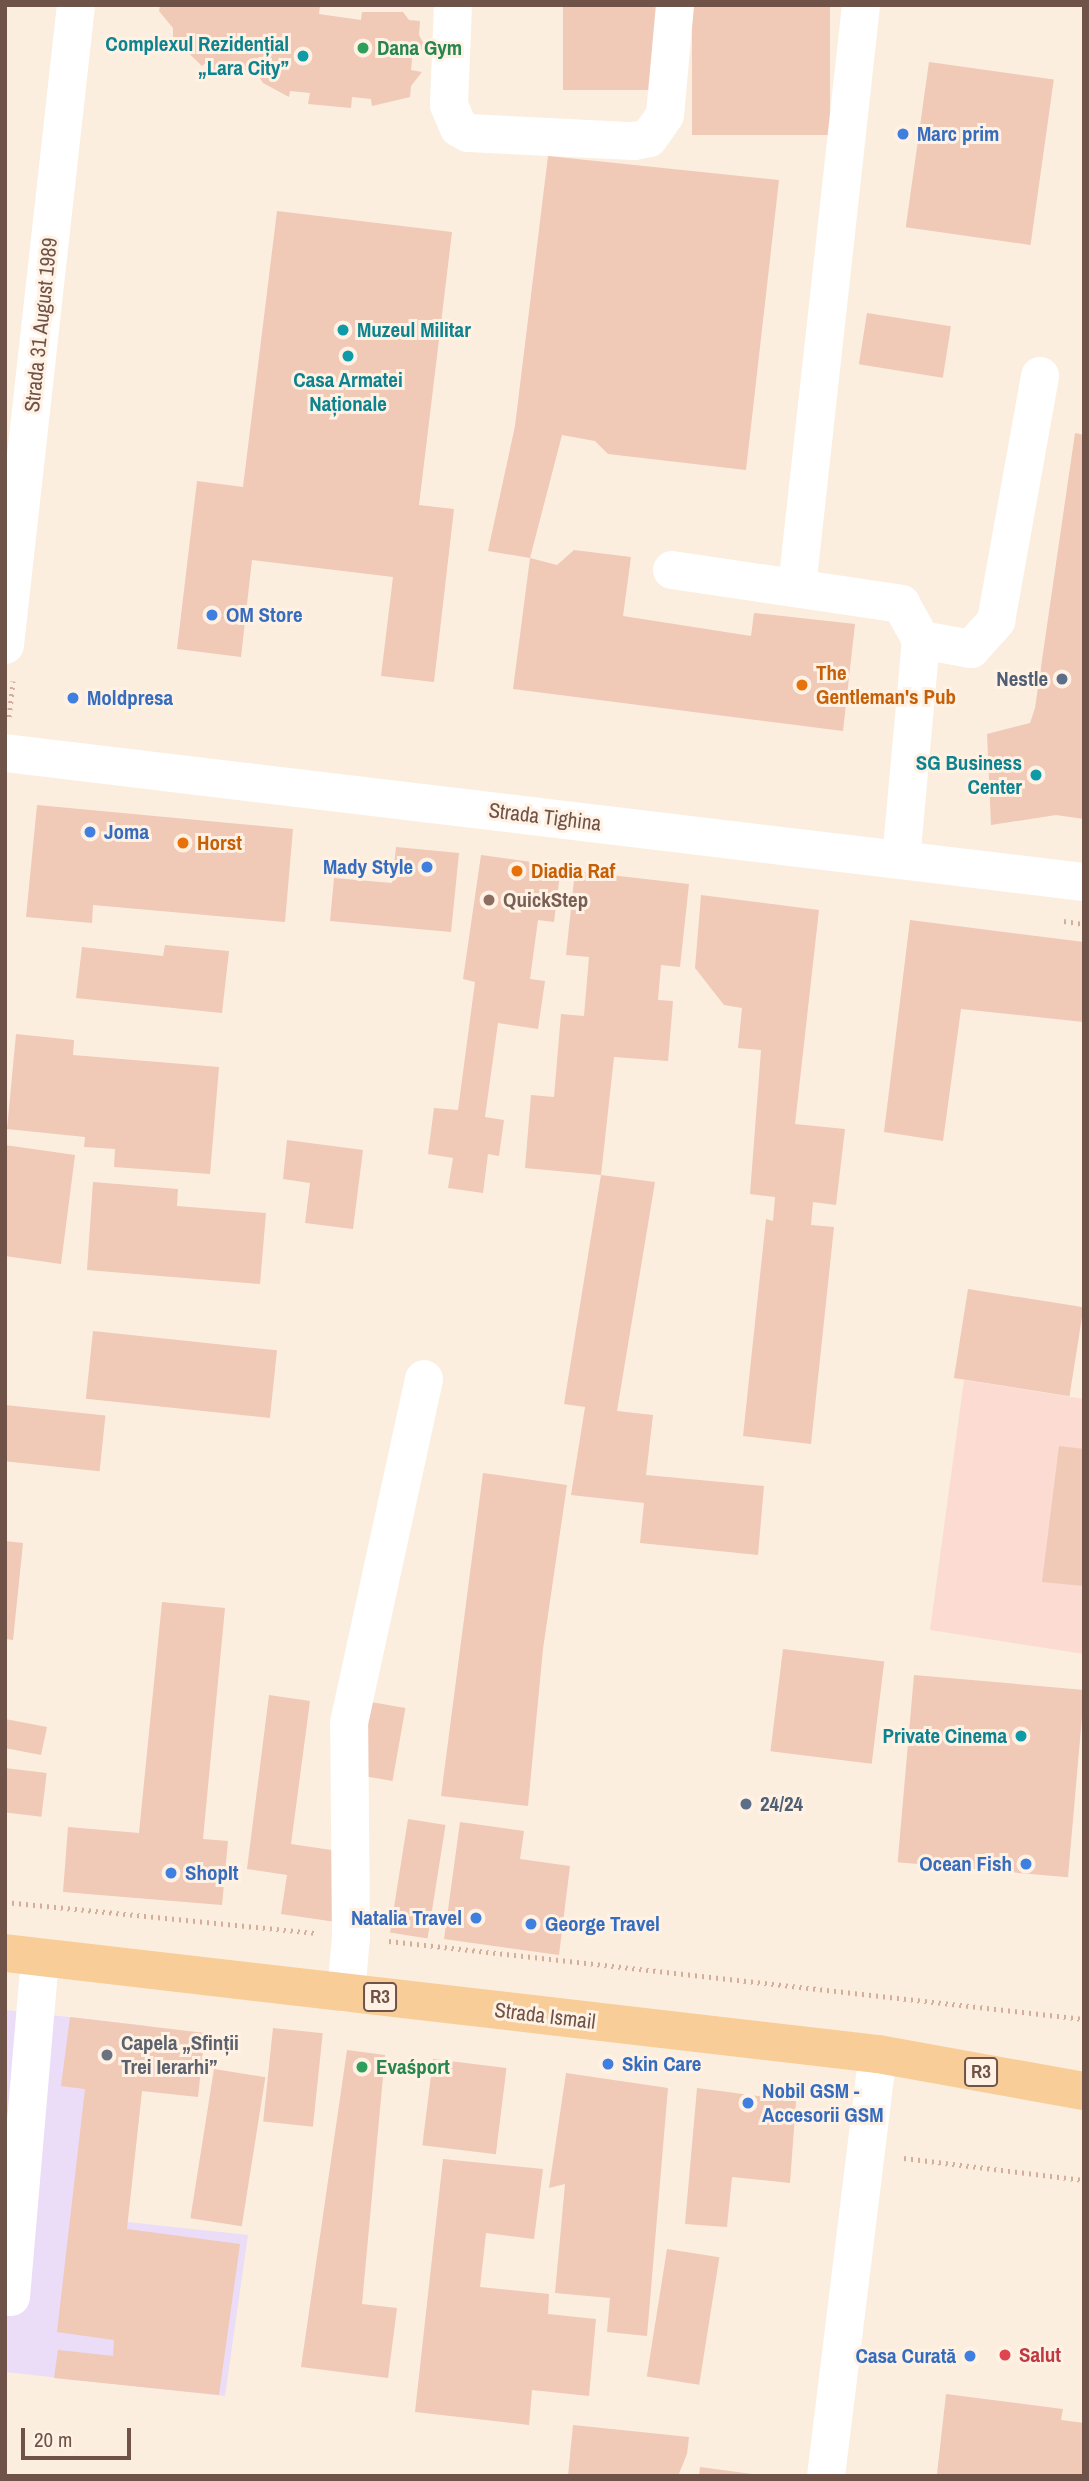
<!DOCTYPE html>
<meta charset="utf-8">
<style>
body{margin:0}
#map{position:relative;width:1089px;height:2481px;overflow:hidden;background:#fbeedf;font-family:"Archivo Narrow",sans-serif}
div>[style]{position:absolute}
.commercial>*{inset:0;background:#fcdbd2}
.education>*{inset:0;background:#ebdcf7}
.building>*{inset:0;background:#f0c9b7;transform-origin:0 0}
.path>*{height:4.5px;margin-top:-2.25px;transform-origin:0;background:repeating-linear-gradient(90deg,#d4ad9b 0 2px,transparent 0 7px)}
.minor>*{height:38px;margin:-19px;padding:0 19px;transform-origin:19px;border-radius:19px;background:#fff}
.major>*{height:38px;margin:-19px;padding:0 19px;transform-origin:19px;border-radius:19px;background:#f9cd98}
.dots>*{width:19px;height:19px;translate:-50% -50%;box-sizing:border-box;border:4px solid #fff2e4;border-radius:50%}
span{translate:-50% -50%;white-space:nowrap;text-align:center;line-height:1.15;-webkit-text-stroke:6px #fff2e4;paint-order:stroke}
.shield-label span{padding:2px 5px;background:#fff2e4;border:2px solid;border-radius:5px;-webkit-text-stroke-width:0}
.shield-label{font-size:19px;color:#705348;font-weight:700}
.culture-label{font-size:21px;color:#0d838f;font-weight:700}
.right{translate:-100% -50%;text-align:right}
.left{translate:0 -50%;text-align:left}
.leisure-label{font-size:21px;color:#27864d;font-weight:700}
.shop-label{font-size:21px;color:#366cbe;font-weight:700}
.street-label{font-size:21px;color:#705348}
.food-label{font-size:21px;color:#c56008;font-weight:700}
.service-label{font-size:21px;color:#4e5e75;font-weight:700}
.education-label{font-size:21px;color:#785e54;font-weight:700}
.worship-label{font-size:21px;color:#5b616d;font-weight:700}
.health-label{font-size:21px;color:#be3a42;font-weight:700}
.frame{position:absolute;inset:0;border:7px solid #705348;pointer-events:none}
.scale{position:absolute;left:21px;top:2428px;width:110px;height:32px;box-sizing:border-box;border:4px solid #705348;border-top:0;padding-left:9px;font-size:21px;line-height:24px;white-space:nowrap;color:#705348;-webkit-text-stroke:5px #fff2e4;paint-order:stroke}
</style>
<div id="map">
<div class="commercial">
<i style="clip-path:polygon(964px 1380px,1084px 1399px,1084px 1654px,930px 1630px)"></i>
</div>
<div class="education">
<i style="clip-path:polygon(5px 2010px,149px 2026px,127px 2222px,248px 2235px,225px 2396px,5px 2372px)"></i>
</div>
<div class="building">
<i style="clip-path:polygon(160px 5px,320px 5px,319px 14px,361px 20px,362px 12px,403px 12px,409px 20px,420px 21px,419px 35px,427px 50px,413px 48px,411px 70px,422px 72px,411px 86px,410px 97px,372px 106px,371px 99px,352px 97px,351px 108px,308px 104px,310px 93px,290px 91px,289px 97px,263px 83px,254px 69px,217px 78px,206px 63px,202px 66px,173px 38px,173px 28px,159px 11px)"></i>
<i style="left:563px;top:5px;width:104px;height:85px"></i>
<i style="left:692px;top:5px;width:138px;height:130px"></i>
<i style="left:929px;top:62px;width:126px;height:167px;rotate:8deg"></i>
<i style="clip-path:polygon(548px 156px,779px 180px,746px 470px,608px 454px,595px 441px,562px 435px,530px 558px,557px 565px,574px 550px,631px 557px,623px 616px,751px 636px,754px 613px,855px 624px,843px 731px,513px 689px,530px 558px,488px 551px,515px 426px)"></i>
<i style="clip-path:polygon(277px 211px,452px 232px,419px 505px,454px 509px,434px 682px,381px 676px,393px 577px,252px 560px,241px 657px,177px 649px,197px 481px,243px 487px)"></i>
<i style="left:867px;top:313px;width:85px;height:52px;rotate:9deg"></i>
<i style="clip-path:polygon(1075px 433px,1084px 435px,1084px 819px,1056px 815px,991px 825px,987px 734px,1030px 723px,1035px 708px)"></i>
<i style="clip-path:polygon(37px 805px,293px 829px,285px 922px,93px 905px,92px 923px,26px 917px)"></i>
<i style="clip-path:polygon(396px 847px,459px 853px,451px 932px,330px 921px,334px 878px,392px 883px)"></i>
<i style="clip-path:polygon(481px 855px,561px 866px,554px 922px,538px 920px,530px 979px,545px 981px,538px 1029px,498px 1023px,485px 1117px,504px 1120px,499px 1156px,488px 1154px,483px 1193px,448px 1188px,453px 1158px,428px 1154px,434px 1108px,458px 1110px,475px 982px,463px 979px)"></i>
<i style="clip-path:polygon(575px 871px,689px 884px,680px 967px,661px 965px,658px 1000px,673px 1001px,668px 1061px,614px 1057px,601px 1175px,525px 1168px,531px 1095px,554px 1097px,561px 1014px,584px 1016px,589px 957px,566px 955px)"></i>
<i style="clip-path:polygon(701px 895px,819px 910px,795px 1124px,845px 1129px,836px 1205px,813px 1202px,811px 1225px,834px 1227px,811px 1444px,743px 1436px,766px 1219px,773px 1221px,775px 1197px,750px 1194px,761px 1050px,738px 1048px,742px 1008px,724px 1005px,695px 968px)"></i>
<i style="clip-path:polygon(910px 920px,1084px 942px,1084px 1022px,961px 1009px,943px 1141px,884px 1132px)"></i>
<i style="clip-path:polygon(165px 945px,229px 951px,222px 1013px,76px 998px,82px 947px,163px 956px)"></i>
<i style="clip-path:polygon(16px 1034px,74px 1040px,73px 1055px,219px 1067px,210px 1174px,114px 1167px,115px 1149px,84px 1147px,85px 1137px,7px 1129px)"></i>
<i style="clip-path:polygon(287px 1140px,363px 1150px,353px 1229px,305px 1223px,310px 1183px,283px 1179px)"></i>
<i style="clip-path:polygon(5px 1145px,75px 1155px,61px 1264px,5px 1256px)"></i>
<i style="clip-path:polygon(601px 1175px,655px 1182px,617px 1411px,653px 1415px,646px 1475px,764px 1486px,758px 1555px,640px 1543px,644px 1503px,571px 1495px,585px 1407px,564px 1404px)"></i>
<i style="clip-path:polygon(93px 1182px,178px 1189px,177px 1206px,266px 1213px,260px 1284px,87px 1270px)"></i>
<i style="left:968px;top:1289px;width:117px;height:90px;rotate:9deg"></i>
<i style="left:93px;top:1331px;width:185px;height:68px;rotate:6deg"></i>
<i style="left:5px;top:1405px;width:101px;height:56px;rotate:6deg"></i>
<i style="clip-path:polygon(1059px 1446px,1084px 1449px,1084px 1586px,1042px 1582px)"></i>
<i style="clip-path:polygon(483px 1473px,567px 1485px,543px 1649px,528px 1806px,441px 1796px)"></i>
<i style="clip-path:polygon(5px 1541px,23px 1543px,13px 1640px,5px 1639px)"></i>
<i style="clip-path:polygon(162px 1602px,225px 1608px,203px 1839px,228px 1841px,222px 1905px,63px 1892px,68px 1827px,139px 1833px)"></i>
<i style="left:783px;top:1649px;width:102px;height:103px;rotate:7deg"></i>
<i style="left:914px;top:1675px;width:171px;height:188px;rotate:5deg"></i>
<i style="clip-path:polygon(269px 1695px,310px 1701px,291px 1844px,345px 1852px,336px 1922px,281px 1914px,287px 1875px,247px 1869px)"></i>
<i style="left:365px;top:1701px;width:41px;height:74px;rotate:10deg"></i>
<i style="clip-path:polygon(5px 1719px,47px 1727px,41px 1755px,5px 1748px)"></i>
<i style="left:5px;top:1768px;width:42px;height:44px;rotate:7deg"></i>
<i style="left:408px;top:1819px;width:38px;height:115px;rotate:9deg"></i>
<i style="clip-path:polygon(460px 1822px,524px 1831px,520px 1859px,570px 1866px,559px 1955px,444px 1939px)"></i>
<i style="clip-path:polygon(70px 2017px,205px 2033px,198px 2097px,142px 2091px,127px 2229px,240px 2244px,219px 2395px,54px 2378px,58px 2350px,113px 2356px,114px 2340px,57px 2332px,85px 2089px,61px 2086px)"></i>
<i style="left:273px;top:2028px;width:50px;height:94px;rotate:6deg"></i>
<i style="clip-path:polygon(347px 2050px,385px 2055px,362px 2304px,397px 2308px,388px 2378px,301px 2367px)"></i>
<i style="left:433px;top:2059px;width:74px;height:87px;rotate:7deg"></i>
<i style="left:214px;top:2069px;width:52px;height:151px;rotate:9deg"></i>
<i style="clip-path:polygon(566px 2073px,668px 2088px,647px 2336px,607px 2332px,610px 2298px,555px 2293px,565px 2184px,549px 2188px)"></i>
<i style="clip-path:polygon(697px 2088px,796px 2101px,790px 2183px,732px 2177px,727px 2227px,685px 2224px)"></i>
<i style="clip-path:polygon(443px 2159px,543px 2169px,534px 2239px,486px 2233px,480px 2287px,549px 2294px,548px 2314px,596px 2319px,589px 2396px,532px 2390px,529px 2425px,415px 2412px)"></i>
<i style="left:667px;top:2249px;width:53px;height:129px;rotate:9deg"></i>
<i style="clip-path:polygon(946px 2394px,1063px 2409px,1061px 2420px,1084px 2423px,1084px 2476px,937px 2474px)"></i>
<i style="clip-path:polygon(573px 2425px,689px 2437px,687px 2454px,678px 2476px,568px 2476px)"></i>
<i style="clip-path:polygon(700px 2467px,752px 2474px,752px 2476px,699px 2476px)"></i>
</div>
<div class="path">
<i style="left:9px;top:717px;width:36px;rotate:-84deg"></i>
<i style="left:1064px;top:921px;width:20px;rotate:9deg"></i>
<i style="left:5px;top:1902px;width:311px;rotate:5.7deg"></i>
<i style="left:389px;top:1941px;width:699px;rotate:6.4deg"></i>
<i style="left:904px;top:2158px;width:181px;rotate:7deg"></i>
</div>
<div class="minor">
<i style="left:453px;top:5px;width:100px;rotate:92.3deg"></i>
<i style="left:449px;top:105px;width:25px;rotate:67deg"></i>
<i style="left:459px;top:128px;width:10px;rotate:29deg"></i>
<i style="left:468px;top:133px;width:166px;rotate:2.8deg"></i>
<i style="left:634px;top:141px;width:15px;rotate:-11deg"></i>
<i style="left:649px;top:138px;width:28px;rotate:-55deg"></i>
<i style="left:665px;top:115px;width:110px;rotate:-84.8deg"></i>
<i style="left:672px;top:570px;width:232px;rotate:8.4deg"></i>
<i style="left:901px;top:604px;width:41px;rotate:60.9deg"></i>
<i style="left:921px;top:640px;width:221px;rotate:95.2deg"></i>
<i style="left:797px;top:587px;width:586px;rotate:-83.72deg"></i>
<i style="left:921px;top:640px;width:51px;rotate:10.2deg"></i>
<i style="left:971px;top:649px;width:38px;rotate:-48deg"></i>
<i style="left:996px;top:621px;width:249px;rotate:-79.8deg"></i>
<i style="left:5px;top:645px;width:644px;rotate:-83.67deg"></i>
<i style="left:5px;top:753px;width:1087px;rotate:6.82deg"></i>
<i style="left:346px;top:1993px;width:56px;rotate:-84.9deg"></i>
<i style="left:351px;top:1937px;width:214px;rotate:-90.5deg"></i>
<i style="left:349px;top:1723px;width:352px;rotate:-77.7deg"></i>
<i style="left:11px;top:2297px;width:341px;rotate:-85.1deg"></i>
<i style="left:826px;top:2476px;width:425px;rotate:-83deg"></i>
</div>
<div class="major">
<i style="left:5px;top:1953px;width:879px;rotate:6.6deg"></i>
<i style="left:878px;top:2054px;width:209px;rotate:10.2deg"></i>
</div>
<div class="dots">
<i style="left:363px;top:48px;background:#2e9e5b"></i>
<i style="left:303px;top:56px;background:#0f9aa8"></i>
<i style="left:903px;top:134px;background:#3f7fe0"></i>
<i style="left:343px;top:330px;background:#0f9aa8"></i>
<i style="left:348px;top:356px;background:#0f9aa8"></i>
<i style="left:212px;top:615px;background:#3f7fe0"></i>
<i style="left:1062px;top:679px;background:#5c6f8a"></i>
<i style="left:802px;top:685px;background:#e8710a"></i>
<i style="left:73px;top:698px;background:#3f7fe0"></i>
<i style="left:1036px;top:775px;background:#0f9aa8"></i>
<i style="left:90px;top:832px;background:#3f7fe0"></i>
<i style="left:183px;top:843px;background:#e8710a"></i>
<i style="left:427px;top:867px;background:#3f7fe0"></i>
<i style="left:517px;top:871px;background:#e8710a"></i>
<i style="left:489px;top:900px;background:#8d6e63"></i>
<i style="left:1021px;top:1736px;background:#0f9aa8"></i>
<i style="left:746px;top:1804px;background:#5c6f8a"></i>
<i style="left:1026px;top:1864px;background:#3f7fe0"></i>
<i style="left:171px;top:1873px;background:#3f7fe0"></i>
<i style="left:476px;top:1918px;background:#3f7fe0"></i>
<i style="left:531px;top:1924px;background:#3f7fe0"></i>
<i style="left:107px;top:2055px;background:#6b7280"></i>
<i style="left:608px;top:2064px;background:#3f7fe0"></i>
<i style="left:362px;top:2067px;background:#2e9e5b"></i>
<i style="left:748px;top:2103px;background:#3f7fe0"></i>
<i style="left:1005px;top:2355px;background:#e0444e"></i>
<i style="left:970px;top:2356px;background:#3f7fe0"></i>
</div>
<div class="shield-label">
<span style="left:380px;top:1997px">R3</span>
<span style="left:981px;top:2072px">R3</span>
</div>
<div class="culture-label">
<span class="right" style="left:289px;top:56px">Complexul Rezidențial<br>„Lara City”</span>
<span class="left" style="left:357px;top:330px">Muzeul Militar</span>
<span style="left:348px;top:392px">Casa Armatei<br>Naționale</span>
<span class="right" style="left:1022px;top:775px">SG Business<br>Center</span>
<span class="right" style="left:1007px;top:1736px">Private Cinema</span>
</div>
<div class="leisure-label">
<span class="left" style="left:377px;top:48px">Dana Gym</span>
<span class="left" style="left:376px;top:2067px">Evaśport</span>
</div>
<div class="shop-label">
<span class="left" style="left:917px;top:134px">Marc prim</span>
<span class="left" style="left:226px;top:615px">OM Store</span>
<span class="left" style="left:87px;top:698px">Moldpresa</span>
<span class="left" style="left:104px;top:832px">Joma</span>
<span class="right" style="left:413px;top:867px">Mady Style</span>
<span class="right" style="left:1012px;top:1864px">Ocean Fish</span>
<span class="left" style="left:185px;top:1873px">ShopIt</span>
<span class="right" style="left:462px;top:1918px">Natalia Travel</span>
<span class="left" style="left:545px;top:1924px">George Travel</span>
<span class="left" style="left:622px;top:2064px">Skin Care</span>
<span class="left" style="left:762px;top:2103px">Nobil GSM -<br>Accesorii GSM</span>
<span class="right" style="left:956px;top:2356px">Casa Curată</span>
</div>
<div class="street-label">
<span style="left:41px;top:325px;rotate:-84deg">Strada 31 August 1989</span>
<span style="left:545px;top:817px;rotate:7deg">Strada Tighina</span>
<span style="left:545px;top:2016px;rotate:7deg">Strada Ismail</span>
</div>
<div class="food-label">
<span class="left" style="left:816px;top:685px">The<br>Gentleman's Pub</span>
<span class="left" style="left:197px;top:843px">Horst</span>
<span class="left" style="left:531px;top:871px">Diadia Raf</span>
</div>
<div class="service-label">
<span class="right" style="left:1048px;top:679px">Nestle</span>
<span class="left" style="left:760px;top:1804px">24/24</span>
</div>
<div class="education-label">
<span class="left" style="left:503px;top:900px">QuickStep</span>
</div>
<div class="worship-label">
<span class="left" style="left:121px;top:2055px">Capela „Sfinții<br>Trei Ierarhi”</span>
</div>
<div class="health-label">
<span class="left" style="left:1019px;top:2355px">Salut</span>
</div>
<div class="frame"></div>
<div class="scale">20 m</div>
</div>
